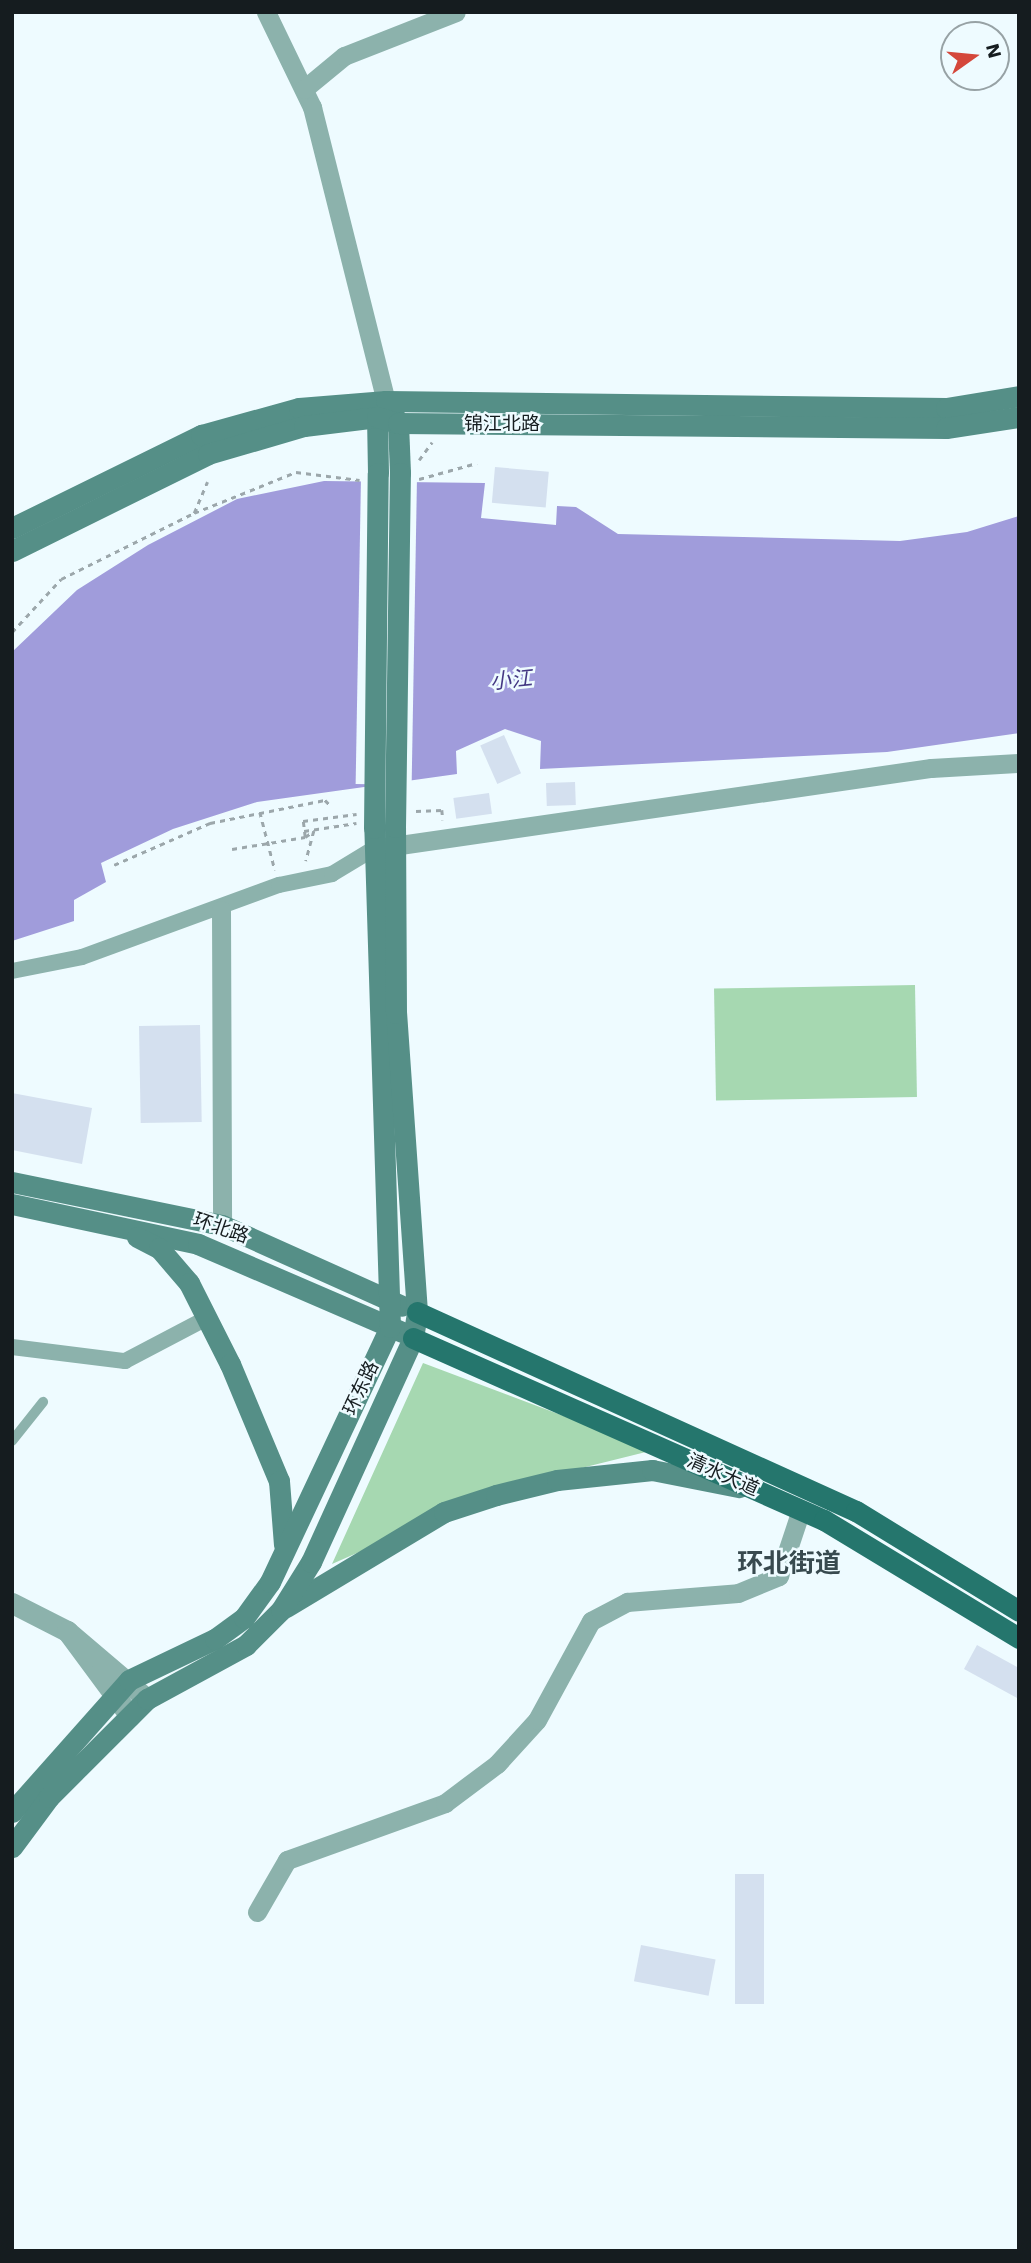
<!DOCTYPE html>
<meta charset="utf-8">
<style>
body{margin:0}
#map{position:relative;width:1031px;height:2263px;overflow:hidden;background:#eefbff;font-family:"Work Sans","Noto Sans SC",sans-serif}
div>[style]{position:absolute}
.green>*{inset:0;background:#a6d8b1;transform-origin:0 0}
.water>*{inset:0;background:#a09cdb}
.pier>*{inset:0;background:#eefbff;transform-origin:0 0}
.building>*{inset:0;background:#d4e0ef;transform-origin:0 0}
.path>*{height:2.5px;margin-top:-1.25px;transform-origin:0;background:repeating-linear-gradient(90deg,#9ca7ab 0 5px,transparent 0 10px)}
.service>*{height:10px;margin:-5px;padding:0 5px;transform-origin:5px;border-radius:5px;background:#8cb2ac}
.pedestrian>*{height:16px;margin:-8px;padding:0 8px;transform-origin:8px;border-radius:8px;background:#8cb2ac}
.minor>*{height:19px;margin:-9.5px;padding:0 9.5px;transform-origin:9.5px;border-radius:9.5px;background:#8cb2ac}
.tertiary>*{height:21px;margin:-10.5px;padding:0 10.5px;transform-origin:10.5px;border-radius:10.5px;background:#8cb2ac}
.secondary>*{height:21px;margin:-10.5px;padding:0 10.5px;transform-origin:10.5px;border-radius:10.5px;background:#558f87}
.primary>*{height:21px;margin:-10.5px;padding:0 10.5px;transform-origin:10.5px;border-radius:10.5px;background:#25766d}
.secondary-bridge>*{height:21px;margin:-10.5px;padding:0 10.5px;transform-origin:10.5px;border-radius:10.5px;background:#558f87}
span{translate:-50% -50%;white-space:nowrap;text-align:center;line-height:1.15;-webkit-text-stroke:5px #eefbff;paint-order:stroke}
.street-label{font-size:19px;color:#151c1f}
.water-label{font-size:21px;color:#443883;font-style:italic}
.district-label{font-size:26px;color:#384a4f;font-weight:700}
.frame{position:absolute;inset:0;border:14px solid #151c1f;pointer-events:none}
.north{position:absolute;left:940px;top:21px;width:70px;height:70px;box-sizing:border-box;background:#eefbff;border:2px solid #97a2a5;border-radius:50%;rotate:75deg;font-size:19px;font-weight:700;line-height:28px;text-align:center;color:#151c1f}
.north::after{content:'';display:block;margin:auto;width:24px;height:32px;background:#d4473b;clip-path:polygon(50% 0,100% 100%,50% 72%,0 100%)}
</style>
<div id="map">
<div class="green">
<i style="left:915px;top:985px;width:112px;height:201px;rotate:89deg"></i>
<i style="clip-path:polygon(423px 1363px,654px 1450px,509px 1486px,332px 1564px)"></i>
</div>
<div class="water">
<i style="clip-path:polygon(324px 481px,485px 483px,481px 518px,556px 525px,557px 506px,576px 507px,618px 534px,900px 541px,967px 532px,1019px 516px,1019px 733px,887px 752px,540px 769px,541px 741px,505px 729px,456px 751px,457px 774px,257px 802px,173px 829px,101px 863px,106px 882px,74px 900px,74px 921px,12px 941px,12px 652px,77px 590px,148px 545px,237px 499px)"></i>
</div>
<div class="pier">
<i style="left:417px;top:477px;width:308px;height:56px;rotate:91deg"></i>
</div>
<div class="building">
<i style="left:495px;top:467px;width:54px;height:36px;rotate:5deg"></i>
<i style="left:504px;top:735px;width:42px;height:26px;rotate:66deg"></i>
<i style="left:575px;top:782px;width:23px;height:29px;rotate:88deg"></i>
<i style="left:489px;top:793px;width:21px;height:36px;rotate:82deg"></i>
<i style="left:200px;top:1025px;width:97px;height:61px;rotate:89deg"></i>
<i style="clip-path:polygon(12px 1093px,92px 1108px,82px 1164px,12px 1150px)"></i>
<i style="clip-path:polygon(977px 1645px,1019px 1668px,1019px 1699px,964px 1669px)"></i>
<i style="left:735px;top:1874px;width:29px;height:130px"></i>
<i style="left:641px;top:1945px;width:76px;height:37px;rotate:11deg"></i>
</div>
<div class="path">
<i style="left:419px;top:460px;width:22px;rotate:-54deg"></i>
<i style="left:419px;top:479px;width:60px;rotate:-15.4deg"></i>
<i style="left:194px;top:513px;width:34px;rotate:-67deg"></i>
<i style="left:12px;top:632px;width:72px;rotate:-47.2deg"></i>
<i style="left:61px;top:579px;width:148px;rotate:-26.4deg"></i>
<i style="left:194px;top:513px;width:110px;rotate:-21.9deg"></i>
<i style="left:296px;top:472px;width:64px;rotate:7.1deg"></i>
<i style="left:416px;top:811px;width:26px;rotate:-2deg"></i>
<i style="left:442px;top:810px;width:10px;rotate:84deg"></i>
<i style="left:260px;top:812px;width:60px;rotate:75.5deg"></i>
<i style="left:304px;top:831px;width:53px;rotate:-8.7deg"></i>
<i style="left:305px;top:837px;width:11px;rotate:-34deg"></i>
<i style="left:314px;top:831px;width:31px;rotate:105deg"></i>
<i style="left:232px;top:849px;width:74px;rotate:-9.3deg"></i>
<i style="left:305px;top:837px;width:16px;rotate:-97deg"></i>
<i style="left:303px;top:821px;width:54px;rotate:-7.4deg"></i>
<i style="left:114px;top:865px;width:105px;rotate:-23.6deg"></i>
<i style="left:210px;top:823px;width:117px;rotate:-11.3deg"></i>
<i style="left:325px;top:800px;width:8px;rotate:45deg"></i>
</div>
<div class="service">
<i style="left:12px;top:1441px;width:50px;rotate:-51.5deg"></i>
</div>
<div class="pedestrian">
<i style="left:12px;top:971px;width:71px;rotate:-11.3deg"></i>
<i style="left:82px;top:957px;width:210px;rotate:-20.1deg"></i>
<i style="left:279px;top:885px;width:54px;rotate:-11.7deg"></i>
<i style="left:332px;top:874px;width:50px;rotate:-31.2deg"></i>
<i style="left:12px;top:1347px;width:114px;rotate:7.1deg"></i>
<i style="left:125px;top:1361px;width:93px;rotate:-27.7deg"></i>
</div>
<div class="minor">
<i style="left:266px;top:12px;width:106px;rotate:64.2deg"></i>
<i style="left:312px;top:107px;width:303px;rotate:75.9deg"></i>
<i style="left:304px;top:89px;width:52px;rotate:-39.5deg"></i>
<i style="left:344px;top:56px;width:120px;rotate:-21.4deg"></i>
<i style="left:379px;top:848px;width:558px;rotate:-8.25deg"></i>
<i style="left:931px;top:768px;width:88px;rotate:-3.3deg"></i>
<i style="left:221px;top:910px;width:315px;rotate:89.8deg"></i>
<i style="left:257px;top:1912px;width:60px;rotate:-60deg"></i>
<i style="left:287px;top:1860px;width:168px;rotate:-19.8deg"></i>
<i style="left:445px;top:1803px;width:65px;rotate:-36.9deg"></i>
<i style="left:497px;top:1764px;width:59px;rotate:-47.7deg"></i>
<i style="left:537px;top:1720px;width:113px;rotate:-61.4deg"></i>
<i style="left:591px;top:1621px;width:41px;rotate:-27.8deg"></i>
<i style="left:627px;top:1602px;width:111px;rotate:-4.6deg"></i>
<i style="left:738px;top:1593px;width:44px;rotate:-22.5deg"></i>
<i style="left:779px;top:1576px;width:70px;rotate:-71.6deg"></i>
</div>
<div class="tertiary">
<i style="left:12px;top:1603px;width:62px;rotate:27deg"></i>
<i style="left:130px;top:1716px;width:106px;rotate:-126.5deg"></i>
<i style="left:67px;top:1631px;width:105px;rotate:40.4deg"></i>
</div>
<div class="secondary">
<i style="left:378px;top:473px;width:56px;rotate:-91deg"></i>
<i style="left:377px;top:417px;width:18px;rotate:-61deg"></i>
<i style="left:386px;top:401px;width:25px;rotate:61deg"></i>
<i style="left:398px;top:423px;width:50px;rotate:87.7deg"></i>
<i style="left:12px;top:528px;width:211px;rotate:-26.2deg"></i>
<i style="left:201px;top:435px;width:102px;rotate:-15.4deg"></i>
<i style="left:299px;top:408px;width:87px;rotate:-4.6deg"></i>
<i style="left:386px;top:401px;width:560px;rotate:0.72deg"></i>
<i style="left:946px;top:408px;width:74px;rotate:-9.3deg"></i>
<i style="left:12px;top:551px;width:219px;rotate:-26.3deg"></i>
<i style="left:208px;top:454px;width:100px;rotate:-16.3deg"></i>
<i style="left:304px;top:426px;width:74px;rotate:-7deg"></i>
<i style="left:377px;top:417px;width:22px;rotate:16deg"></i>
<i style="left:398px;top:423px;width:548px;rotate:0.52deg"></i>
<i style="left:946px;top:428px;width:74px;rotate:-8.6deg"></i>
<i style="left:12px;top:1182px;width:214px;rotate:11.6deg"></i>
<i style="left:222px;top:1225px;width:197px;rotate:24.2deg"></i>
<i style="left:12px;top:1204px;width:190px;rotate:12.1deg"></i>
<i style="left:198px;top:1244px;width:222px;rotate:23.3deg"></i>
<i style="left:137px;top:1237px;width:25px;rotate:27deg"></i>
<i style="left:159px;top:1248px;width:46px;rotate:49.4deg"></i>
<i style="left:189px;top:1283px;width:91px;rotate:63.2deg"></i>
<i style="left:230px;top:1364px;width:127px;rotate:67.3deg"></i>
<i style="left:279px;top:1481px;width:64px;rotate:85.5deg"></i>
<i style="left:286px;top:1607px;width:184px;rotate:-31deg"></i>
<i style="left:444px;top:1512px;width:55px;rotate:-18.1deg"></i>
<i style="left:496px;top:1495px;width:63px;rotate:-13.8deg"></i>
<i style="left:557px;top:1480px;width:96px;rotate:-6deg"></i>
<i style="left:652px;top:1470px;width:89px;rotate:11.1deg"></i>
<i style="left:12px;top:1812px;width:176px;rotate:-48.4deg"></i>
<i style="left:129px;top:1680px;width:95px;rotate:-25.5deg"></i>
<i style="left:215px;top:1639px;width:36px;rotate:-36deg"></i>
<i style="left:244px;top:1618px;width:44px;rotate:-54.2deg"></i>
<i style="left:270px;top:1582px;width:282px;rotate:-64.8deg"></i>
<i style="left:390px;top:1327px;width:499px;rotate:-91.8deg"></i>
<i style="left:12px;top:1847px;width:62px;rotate:-53.5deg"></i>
<i style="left:49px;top:1797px;width:139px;rotate:-45deg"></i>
<i style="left:147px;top:1699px;width:113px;rotate:-28.6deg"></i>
<i style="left:246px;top:1645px;width:49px;rotate:-45deg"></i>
<i style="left:281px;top:1610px;width:57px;rotate:-58deg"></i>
<i style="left:311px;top:1562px;width:246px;rotate:-65.5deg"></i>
<i style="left:413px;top:1338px;width:26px;rotate:-81deg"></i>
<i style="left:417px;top:1312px;width:300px;rotate:-94deg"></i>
<i style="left:396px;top:1013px;width:186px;rotate:-90.3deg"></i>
</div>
<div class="primary">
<i style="left:417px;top:1312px;width:482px;rotate:24.4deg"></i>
<i style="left:856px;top:1511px;width:191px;rotate:31.5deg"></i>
<i style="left:413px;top:1338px;width:449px;rotate:23.9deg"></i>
<i style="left:824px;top:1520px;width:228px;rotate:31.2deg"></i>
</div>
<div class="secondary-bridge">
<i style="left:395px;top:827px;width:354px;rotate:-89.2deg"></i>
<i style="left:374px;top:828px;width:355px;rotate:-89.4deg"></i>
</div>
<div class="street-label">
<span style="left:502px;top:424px">锦江北路</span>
<span style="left:221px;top:1228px;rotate:19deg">环北路</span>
<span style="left:361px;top:1388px;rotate:-65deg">环东路</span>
<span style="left:723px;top:1475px;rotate:24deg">清水大道</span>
</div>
<div class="water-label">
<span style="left:511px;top:680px;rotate:-6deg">小江</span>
</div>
<div class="district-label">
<span style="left:789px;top:1564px">环北街道</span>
</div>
<div class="frame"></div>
<div class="north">N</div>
</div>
